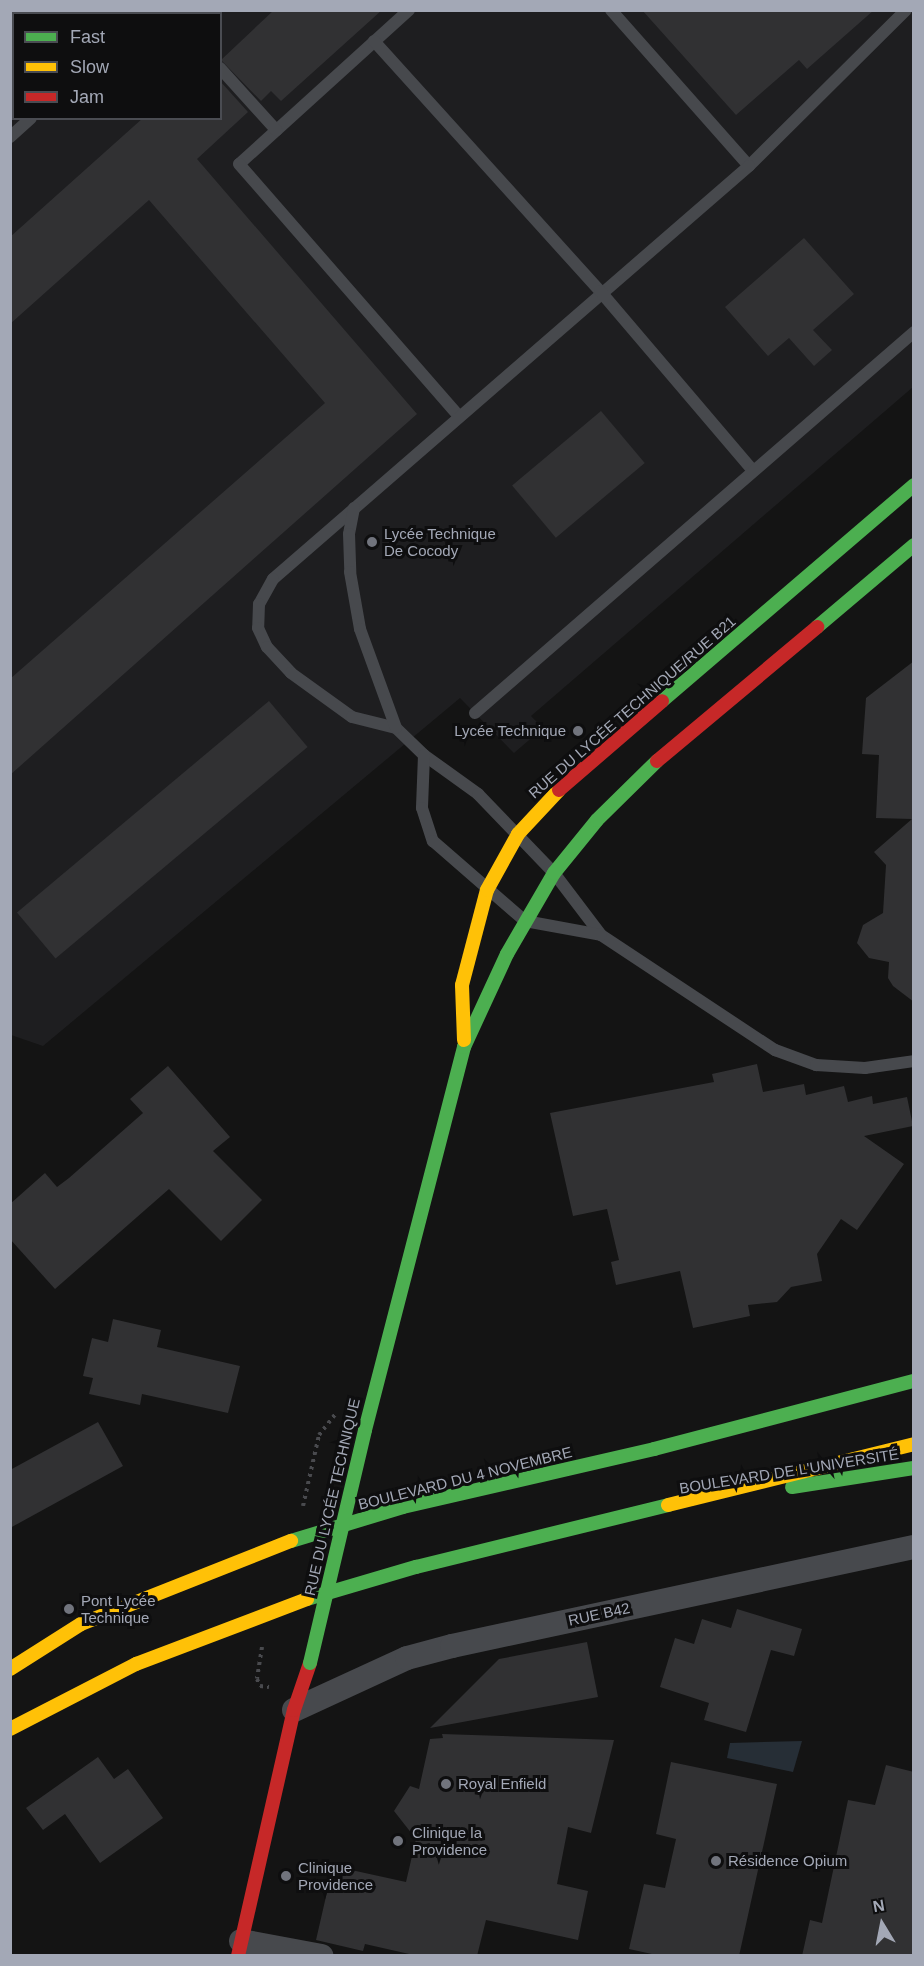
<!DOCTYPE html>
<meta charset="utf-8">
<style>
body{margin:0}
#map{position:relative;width:924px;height:1966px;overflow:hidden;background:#141414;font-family:Arial,sans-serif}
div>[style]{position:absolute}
.built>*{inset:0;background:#1e1e20}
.water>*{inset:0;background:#262e36}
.building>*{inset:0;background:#313133;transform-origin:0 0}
.path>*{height:4px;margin-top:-2px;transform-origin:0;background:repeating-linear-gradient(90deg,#494a4e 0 3px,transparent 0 7.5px)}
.lane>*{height:12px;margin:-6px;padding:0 6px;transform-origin:6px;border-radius:6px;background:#47494d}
.street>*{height:24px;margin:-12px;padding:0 12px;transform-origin:12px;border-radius:12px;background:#47494d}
.fast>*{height:14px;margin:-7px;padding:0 7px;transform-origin:7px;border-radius:7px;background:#4caf50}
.slow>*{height:14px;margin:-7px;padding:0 7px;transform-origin:7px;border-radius:7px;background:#ffc107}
.jam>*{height:14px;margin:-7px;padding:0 7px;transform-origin:7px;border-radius:7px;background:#c62828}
.fast-bridge>*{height:14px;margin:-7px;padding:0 7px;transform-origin:7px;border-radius:7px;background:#4caf50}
.dots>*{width:16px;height:16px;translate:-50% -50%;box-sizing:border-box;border:3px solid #0e0e0f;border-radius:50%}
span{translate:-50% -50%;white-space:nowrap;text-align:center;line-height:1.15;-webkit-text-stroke:6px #0e0e0f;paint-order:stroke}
.poi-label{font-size:15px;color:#a3a8b6}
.left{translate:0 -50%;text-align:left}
.right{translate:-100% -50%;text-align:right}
.street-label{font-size:15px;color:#a3a8b6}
.frame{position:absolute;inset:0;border:12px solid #a3a8b6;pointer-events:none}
.legend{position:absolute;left:12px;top:12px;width:210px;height:108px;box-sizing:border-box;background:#0e0e0f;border:2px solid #4a4c52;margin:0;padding:8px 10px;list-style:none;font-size:18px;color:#a3a8b6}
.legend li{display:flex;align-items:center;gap:12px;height:30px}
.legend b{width:30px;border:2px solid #4a4c52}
.north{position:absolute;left:852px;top:1894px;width:60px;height:60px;-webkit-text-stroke:4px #0e0e0f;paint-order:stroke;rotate:350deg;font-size:16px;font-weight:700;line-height:24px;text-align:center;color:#a3a8b6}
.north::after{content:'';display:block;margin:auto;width:21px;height:27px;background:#a3a8b6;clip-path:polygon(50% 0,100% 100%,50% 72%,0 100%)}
</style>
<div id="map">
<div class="built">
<i style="clip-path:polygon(evenodd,11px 11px,913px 11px,913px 387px,531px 716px,543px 728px,514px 753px,460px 698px,43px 1046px,11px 1035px,11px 11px,14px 14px,220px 14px,220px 118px,14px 118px,14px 14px)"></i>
</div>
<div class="water">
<i style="clip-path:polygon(802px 1741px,793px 1772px,727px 1758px,730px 1743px)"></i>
</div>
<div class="building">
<i style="clip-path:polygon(274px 10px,382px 10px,281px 101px,271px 91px,261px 101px,221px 60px)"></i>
<i style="clip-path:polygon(642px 10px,874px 10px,807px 69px,799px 60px,736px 115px)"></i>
<i style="clip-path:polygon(220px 81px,248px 112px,197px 159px,417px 414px,10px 775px,10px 679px,325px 403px,149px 200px,10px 324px,10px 237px,143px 118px,220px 118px)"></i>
<i style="clip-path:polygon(804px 238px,854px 294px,813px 330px,832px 350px,814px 366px,789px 338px,768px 356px,725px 307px)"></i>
<i style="left:601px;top:411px;width:68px;height:116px;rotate:50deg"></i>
<i style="clip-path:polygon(914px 661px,914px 1002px,893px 986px,888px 978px,889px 962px,869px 958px,857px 943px,863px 925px,883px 913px,886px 865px,874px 852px,912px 819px,876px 818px,879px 755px,862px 754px,866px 698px)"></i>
<i style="left:269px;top:701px;width:60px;height:329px;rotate:50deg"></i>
<i style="clip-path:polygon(757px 1064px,763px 1092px,804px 1084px,806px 1095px,844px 1086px,848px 1102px,872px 1096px,873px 1104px,907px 1097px,913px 1126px,864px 1136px,904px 1164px,857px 1230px,841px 1219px,817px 1254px,822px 1281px,791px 1287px,777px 1302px,748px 1305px,750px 1316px,693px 1328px,680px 1271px,616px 1285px,611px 1262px,619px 1260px,607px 1209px,573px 1216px,550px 1113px,714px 1082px,712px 1074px)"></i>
<i style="clip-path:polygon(168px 1066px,230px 1137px,213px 1151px,262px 1200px,221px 1241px,169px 1189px,55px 1289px,10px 1239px,10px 1204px,45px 1173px,57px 1187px,69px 1178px,143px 1113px,130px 1099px)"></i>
<i style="clip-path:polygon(113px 1319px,161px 1330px,157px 1347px,240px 1366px,228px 1413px,142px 1394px,140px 1405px,89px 1394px,93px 1378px,83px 1376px,92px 1338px,108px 1342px)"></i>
<i style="clip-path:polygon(98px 1422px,123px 1466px,10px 1528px,10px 1470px)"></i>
<i style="clip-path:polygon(737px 1609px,802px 1629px,794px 1656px,771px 1650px,746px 1732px,704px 1720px,709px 1703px,660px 1687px,675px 1638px,694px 1644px,702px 1619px,731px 1628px)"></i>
<i style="clip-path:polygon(587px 1642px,598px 1697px,430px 1728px,499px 1659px)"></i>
<i style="clip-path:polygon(442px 1734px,614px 1740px,591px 1833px,568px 1827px,557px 1884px,588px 1891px,578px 1940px,486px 1920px,477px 1956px,418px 1956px,365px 1944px,363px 1951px,316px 1940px,333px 1866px,406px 1882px,416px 1839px,394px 1811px,410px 1786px,419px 1789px,430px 1739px,443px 1738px)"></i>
<i style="clip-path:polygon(98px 1757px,114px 1779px,128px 1769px,163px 1818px,100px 1863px,65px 1814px,43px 1830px,26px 1808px)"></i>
<i style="clip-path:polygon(671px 1762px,777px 1784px,739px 1956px,661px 1956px,629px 1949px,644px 1884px,665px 1888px,676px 1839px,656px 1834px)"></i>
<i style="clip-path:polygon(886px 1765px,914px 1772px,914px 1956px,802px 1956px,810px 1920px,822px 1923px,848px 1800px,875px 1805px)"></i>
</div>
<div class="path">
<i style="left:303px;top:1506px;width:73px;rotate:-77.3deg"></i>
<i style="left:319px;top:1435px;width:28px;rotate:-52deg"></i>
<i style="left:262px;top:1647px;width:32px;rotate:99deg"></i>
<i style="left:257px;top:1679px;width:8px;rotate:67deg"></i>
<i style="left:260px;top:1686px;width:9px;rotate:6deg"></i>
</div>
<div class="lane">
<i style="left:169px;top:10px;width:5px;rotate:53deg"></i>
<i style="left:409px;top:10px;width:229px;rotate:137.8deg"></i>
<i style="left:239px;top:164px;width:333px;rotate:48.9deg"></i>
<i style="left:611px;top:10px;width:208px;rotate:48.5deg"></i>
<i style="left:906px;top:10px;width:221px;rotate:135.2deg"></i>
<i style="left:749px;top:166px;width:630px;rotate:139.05deg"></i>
<i style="left:273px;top:579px;width:29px;rotate:119deg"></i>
<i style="left:259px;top:604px;width:24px;rotate:92deg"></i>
<i style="left:258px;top:628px;width:21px;rotate:65deg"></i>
<i style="left:267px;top:647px;width:35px;rotate:47deg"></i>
<i style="left:291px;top:673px;width:75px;rotate:35.8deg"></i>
<i style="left:352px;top:717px;width:45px;rotate:14deg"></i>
<i style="left:396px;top:728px;width:39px;rotate:44deg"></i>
<i style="left:424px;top:755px;width:67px;rotate:35.8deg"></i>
<i style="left:478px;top:794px;width:110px;rotate:46.1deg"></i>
<i style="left:554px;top:873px;width:78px;rotate:52.8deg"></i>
<i style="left:601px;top:935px;width:209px;rotate:33.5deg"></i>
<i style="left:775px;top:1050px;width:44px;rotate:20.1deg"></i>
<i style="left:816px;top:1065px;width:49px;rotate:3.5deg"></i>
<i style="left:865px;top:1068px;width:49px;rotate:-8.1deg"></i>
<i style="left:149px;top:14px;width:5px;rotate:-53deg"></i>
<i style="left:374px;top:41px;width:337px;rotate:47.9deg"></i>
<i style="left:600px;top:291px;width:236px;rotate:49.6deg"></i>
<i style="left:220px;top:68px;width:84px;rotate:47.9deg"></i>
<i style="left:10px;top:137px;width:28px;rotate:-42deg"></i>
<i style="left:354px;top:508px;width:26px;rotate:101deg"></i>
<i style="left:349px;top:534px;width:38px;rotate:88deg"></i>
<i style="left:350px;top:572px;width:58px;rotate:80deg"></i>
<i style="left:360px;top:629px;width:105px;rotate:70deg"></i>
<i style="left:475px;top:713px;width:581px;rotate:-40.95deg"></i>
<i style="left:424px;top:755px;width:53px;rotate:92.2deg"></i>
<i style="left:422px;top:808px;width:35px;rotate:72deg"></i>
<i style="left:433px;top:841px;width:122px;rotate:41deg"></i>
<i style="left:525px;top:921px;width:77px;rotate:10.4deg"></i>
</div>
<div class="street">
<i style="left:294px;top:1710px;width:124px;rotate:-24.7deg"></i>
<i style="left:407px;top:1658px;width:47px;rotate:-14.9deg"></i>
<i style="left:452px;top:1646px;width:472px;rotate:-12.1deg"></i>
<i style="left:241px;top:1941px;width:82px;rotate:10.5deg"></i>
</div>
<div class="fast">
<i style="left:817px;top:627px;width:127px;rotate:-40.2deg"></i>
<i style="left:662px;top:701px;width:332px;rotate:-40.6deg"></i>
<i style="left:365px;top:1430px;width:396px;rotate:-75.5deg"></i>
<i style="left:464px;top:1047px;width:102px;rotate:-65.2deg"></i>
<i style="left:507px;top:954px;width:94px;rotate:-59.9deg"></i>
<i style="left:554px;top:873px;width:68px;rotate:-50.9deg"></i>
<i style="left:597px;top:820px;width:84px;rotate:-44.5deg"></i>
<i style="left:792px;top:1487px;width:123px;rotate:-8.9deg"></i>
<i style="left:291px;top:1541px;width:117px;rotate:-16.9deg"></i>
<i style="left:403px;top:1507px;width:258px;rotate:-13deg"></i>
<i style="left:654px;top:1449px;width:269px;rotate:-14.7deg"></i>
<i style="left:307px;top:1599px;width:114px;rotate:-16.4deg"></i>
<i style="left:416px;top:1567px;width:260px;rotate:-13.8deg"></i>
</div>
<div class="slow">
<i style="left:464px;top:1040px;width:55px;rotate:-92.1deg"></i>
<i style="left:462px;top:985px;width:98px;rotate:-75.3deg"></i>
<i style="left:487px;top:890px;width:64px;rotate:-61deg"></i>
<i style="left:518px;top:834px;width:60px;rotate:-47deg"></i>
<i style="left:668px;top:1505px;width:253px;rotate:-13.9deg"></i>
<i style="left:10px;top:1669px;width:84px;rotate:-32.4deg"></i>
<i style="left:81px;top:1624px;width:226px;rotate:-21.6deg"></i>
<i style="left:10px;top:1729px;width:142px;rotate:-27.3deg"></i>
<i style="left:136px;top:1664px;width:183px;rotate:-20.8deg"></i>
</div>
<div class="jam">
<i style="left:657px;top:761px;width:209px;rotate:-39.9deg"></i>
<i style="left:559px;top:790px;width:136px;rotate:-40.8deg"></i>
<i style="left:238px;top:1956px;width:252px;rotate:-77.2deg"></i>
<i style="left:294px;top:1710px;width:50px;rotate:-71.2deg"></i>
</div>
<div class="fast-bridge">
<i style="left:310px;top:1663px;width:239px;rotate:-76.7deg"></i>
</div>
<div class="dots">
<i style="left:372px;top:542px;background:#71747d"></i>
<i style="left:578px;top:731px;background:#71747d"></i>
<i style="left:69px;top:1609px;background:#71747d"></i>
<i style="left:446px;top:1784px;background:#71747d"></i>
<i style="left:398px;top:1841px;background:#71747d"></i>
<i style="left:716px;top:1861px;background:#71747d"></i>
<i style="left:286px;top:1876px;background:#71747d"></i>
</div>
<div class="poi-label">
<span class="left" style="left:384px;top:542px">Lycée Technique<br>De Cocody</span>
<span class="right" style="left:566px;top:731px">Lycée Technique</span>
<span class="left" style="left:81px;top:1609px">Pont Lycée<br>Technique</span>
<span class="left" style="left:458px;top:1784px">Royal Enfield</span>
<span class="left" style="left:412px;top:1841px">Clinique la<br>Providence</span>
<span class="left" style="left:728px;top:1861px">Résidence Opium</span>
<span class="left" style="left:298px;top:1876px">Clinique<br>Providence</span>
</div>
<div class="street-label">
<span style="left:632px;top:707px;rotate:-41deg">RUE DU LYCÉE TECHNIQUE/RUE B21</span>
<span style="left:789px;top:1471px;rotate:-9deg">BOULEVARD DE L'UNIVERSITÉ</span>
<span style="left:465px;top:1478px;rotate:-14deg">BOULEVARD DU 4 NOVEMBRE</span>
<span style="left:332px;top:1497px;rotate:-77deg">RUE DU LYCÉE TECHNIQUE</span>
<span style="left:599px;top:1614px;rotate:-12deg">RUE B42</span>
</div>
<div class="frame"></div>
<ul class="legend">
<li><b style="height:8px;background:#4caf50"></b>Fast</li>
<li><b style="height:8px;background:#ffc107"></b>Slow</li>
<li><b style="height:8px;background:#c62828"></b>Jam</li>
</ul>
<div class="north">N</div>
</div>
